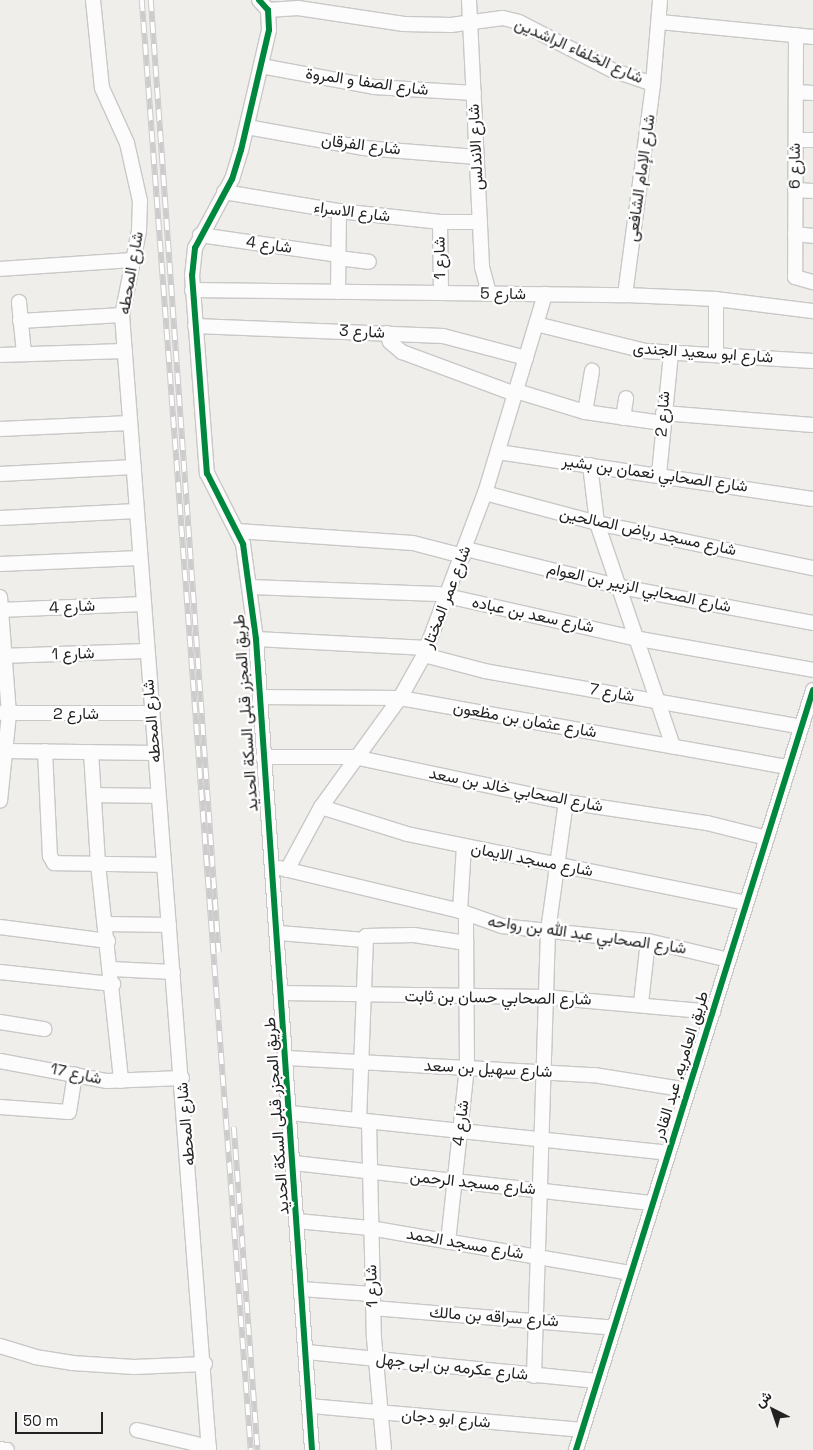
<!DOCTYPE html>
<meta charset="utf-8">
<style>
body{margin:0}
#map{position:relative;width:813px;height:1450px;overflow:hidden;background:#f0eeeb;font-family:"Space Grotesk",Vazirmatn,sans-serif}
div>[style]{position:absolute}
.roads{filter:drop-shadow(1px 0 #c9c8c7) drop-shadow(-1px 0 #c9c8c7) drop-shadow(0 1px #c9c8c7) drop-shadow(0 -1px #c9c8c7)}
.minor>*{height:14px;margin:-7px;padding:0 7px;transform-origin:7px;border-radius:7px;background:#fdfcfc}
.rail>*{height:5.5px;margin-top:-2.75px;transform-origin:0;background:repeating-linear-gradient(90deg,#fff 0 11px,#ccc 0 22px);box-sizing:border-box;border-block:1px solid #ccc}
.cycleway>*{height:6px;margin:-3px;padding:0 3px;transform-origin:3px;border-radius:3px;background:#00873e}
span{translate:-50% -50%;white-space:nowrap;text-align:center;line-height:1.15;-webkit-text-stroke:4.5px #fff;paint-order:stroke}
.street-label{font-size:16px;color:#222}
.north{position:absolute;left:748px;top:1385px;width:50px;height:50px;-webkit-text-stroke:4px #fff;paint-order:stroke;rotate:319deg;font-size:14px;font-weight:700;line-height:20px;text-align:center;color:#222}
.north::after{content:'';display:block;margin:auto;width:18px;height:22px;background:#222;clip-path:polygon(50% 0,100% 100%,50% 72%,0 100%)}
.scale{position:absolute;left:15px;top:1412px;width:88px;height:22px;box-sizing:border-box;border:2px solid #222;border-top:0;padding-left:6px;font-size:15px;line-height:18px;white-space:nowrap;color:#222;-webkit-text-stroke:4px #fff;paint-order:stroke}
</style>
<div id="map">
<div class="roads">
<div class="minor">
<i style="left:93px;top:0;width:88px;rotate:84.2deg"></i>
<i style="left:102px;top:88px;width:60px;rotate:65.6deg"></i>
<i style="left:127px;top:143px;width:59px;rotate:77.4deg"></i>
<i style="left:140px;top:201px;width:30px;rotate:92deg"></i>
<i style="left:139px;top:231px;width:86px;rotate:101.4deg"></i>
<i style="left:122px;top:315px;width:1138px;rotate:85.62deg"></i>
<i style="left:259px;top:0;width:13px;rotate:48deg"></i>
<i style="left:268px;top:10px;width:20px;rotate:87deg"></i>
<i style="left:269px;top:30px;width:123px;rotate:103.1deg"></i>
<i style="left:241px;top:150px;width:30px;rotate:107deg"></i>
<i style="left:232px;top:179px;width:78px;rotate:118.2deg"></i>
<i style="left:195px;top:248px;width:27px;rotate:96deg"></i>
<i style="left:192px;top:275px;width:199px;rotate:85.7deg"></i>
<i style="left:207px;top:473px;width:80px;rotate:63.1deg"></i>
<i style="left:243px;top:544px;width:96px;rotate:82.2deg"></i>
<i style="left:256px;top:639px;width:813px;rotate:86.05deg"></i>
<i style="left:469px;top:0;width:267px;rotate:87.2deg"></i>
<i style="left:482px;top:267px;width:28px;rotate:75deg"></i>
<i style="left:268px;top:10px;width:30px;rotate:-4deg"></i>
<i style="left:298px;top:8px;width:107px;rotate:8.6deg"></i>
<i style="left:404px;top:24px;width:47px;rotate:1.2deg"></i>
<i style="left:451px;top:25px;width:52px;rotate:-7.7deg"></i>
<i style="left:503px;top:18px;width:16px;rotate:14deg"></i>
<i style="left:519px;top:22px;width:105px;rotate:27.3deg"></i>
<i style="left:612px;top:70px;width:43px;rotate:18.9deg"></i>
<i style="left:660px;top:22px;width:154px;rotate:5.6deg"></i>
<i style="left:796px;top:35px;width:242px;rotate:90.2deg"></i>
<i style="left:795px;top:277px;width:19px;rotate:16deg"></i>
<i style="left:261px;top:66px;width:115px;rotate:10.5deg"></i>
<i style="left:374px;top:87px;width:100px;rotate:3.4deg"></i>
<i style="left:796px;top:92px;width:17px;rotate:3deg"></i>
<i style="left:247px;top:127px;width:119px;rotate:10.2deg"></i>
<i style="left:364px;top:148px;width:113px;rotate:4.6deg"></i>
<i style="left:796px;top:140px;width:17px"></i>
<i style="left:795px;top:190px;width:18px;rotate:3deg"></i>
<i style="left:224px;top:192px;width:117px;rotate:9.4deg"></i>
<i style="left:339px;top:211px;width:102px;rotate:6.2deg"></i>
<i style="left:440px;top:222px;width:40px"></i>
<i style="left:440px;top:222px;width:71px;rotate:89.2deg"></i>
<i style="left:795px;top:234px;width:18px;rotate:6deg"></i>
<i style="left:200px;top:235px;width:139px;rotate:8.2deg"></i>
<i style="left:338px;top:258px;width:31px;rotate:7deg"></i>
<i style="left:0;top:269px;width:133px;rotate:-3.9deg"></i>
<i style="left:192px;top:290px;width:433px;rotate:0.7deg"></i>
<i style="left:625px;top:295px;width:91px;rotate:2.5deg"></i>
<i style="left:716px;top:299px;width:98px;rotate:7.1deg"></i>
<i style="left:338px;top:292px;width:81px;rotate:-89.3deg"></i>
<i style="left:625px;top:295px;width:213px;rotate:-82.4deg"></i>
<i style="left:653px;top:84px;width:84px;rotate:-85.2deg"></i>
<i style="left:19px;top:302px;width:52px;rotate:84.5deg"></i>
<i style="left:20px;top:321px;width:102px;rotate:-3.4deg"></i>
<i style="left:536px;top:324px;width:112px;rotate:13.9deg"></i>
<i style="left:645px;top:351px;width:168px;rotate:3.4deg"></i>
<i style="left:195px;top:326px;width:248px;rotate:2.3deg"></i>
<i style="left:443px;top:336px;width:86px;rotate:14.8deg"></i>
<i style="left:387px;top:333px;width:9px;rotate:72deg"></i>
<i style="left:390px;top:342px;width:16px;rotate:40deg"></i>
<i style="left:402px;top:352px;width:121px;rotate:20.4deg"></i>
<i style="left:716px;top:353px;width:54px;rotate:-90deg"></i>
<i style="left:0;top:355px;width:125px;rotate:-1.8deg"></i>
<i style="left:516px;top:391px;width:72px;rotate:16.9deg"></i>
<i style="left:585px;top:412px;width:78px;rotate:8.1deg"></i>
<i style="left:585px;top:412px;width:42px;rotate:-80.3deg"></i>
<i style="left:663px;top:413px;width:150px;rotate:4.6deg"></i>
<i style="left:623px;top:418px;width:20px;rotate:-81deg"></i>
<i style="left:0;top:429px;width:130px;rotate:-2.6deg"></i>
<i style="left:498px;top:452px;width:318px;rotate:8.5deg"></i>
<i style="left:590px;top:465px;width:58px;rotate:83.1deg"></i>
<i style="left:597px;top:523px;width:236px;rotate:71.2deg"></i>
<i style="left:0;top:474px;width:134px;rotate:-3deg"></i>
<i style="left:659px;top:474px;width:121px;rotate:-84.3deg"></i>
<i style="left:485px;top:493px;width:116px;rotate:15deg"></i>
<i style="left:597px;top:523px;width:221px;rotate:11.8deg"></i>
<i style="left:0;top:518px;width:137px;rotate:-2.9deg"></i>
<i style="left:237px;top:531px;width:176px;rotate:3.9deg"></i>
<i style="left:413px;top:543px;width:52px;rotate:14.6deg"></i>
<i style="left:466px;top:549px;width:160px;rotate:13.8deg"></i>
<i style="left:621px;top:587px;width:195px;rotate:10.6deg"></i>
<i style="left:0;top:564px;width:140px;rotate:-2.5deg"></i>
<i style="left:250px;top:587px;width:188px;rotate:2.1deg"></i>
<i style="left:438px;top:594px;width:201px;rotate:12.7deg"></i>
<i style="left:634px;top:638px;width:182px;rotate:10.1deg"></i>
<i style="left:0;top:597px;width:117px;rotate:85.6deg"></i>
<i style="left:9px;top:714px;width:87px;rotate:95.9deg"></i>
<i style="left:0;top:610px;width:143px;rotate:-2.4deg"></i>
<i style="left:256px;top:639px;width:171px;rotate:3deg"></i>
<i style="left:424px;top:655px;width:63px;rotate:14.7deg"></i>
<i style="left:485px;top:671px;width:321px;rotate:10deg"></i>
<i style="left:0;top:656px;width:146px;rotate:-2deg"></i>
<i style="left:260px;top:697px;width:140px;rotate:0.4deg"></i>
<i style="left:400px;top:698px;width:395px;rotate:10.1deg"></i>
<i style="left:2px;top:713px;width:149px"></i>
<i style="left:6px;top:751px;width:149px;rotate:0.8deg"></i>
<i style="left:45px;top:751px;width:105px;rotate:87.3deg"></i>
<i style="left:50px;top:856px;width:8px;rotate:60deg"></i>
<i style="left:54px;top:863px;width:110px;rotate:1deg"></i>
<i style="left:91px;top:752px;width:112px;rotate:86.4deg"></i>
<i style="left:98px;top:864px;width:218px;rotate:83.9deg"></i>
<i style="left:263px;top:757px;width:91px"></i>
<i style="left:354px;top:757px;width:217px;rotate:12deg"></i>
<i style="left:566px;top:802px;width:143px;rotate:8.5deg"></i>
<i style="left:707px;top:823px;width:62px;rotate:14deg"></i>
<i style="left:94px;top:795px;width:64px;rotate:0.9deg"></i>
<i style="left:321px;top:807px;width:90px;rotate:17.4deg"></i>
<i style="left:407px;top:834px;width:346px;rotate:11.5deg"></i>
<i style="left:280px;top:868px;width:185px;rotate:13.4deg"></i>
<i style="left:460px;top:911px;width:45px;rotate:19.7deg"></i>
<i style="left:502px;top:926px;width:147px;rotate:5.9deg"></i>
<i style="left:648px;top:941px;width:83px;rotate:13.2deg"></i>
<i style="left:287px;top:870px;width:72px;rotate:-61.6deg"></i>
<i style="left:321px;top:807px;width:135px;rotate:-54.1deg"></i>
<i style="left:400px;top:698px;width:49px;rotate:-60.8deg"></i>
<i style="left:424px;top:655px;width:173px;rotate:-69.4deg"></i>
<i style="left:485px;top:493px;width:208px;rotate:-73.2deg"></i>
<i style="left:460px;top:911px;width:65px;rotate:-86.5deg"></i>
<i style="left:106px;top:924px;width:63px;rotate:0.9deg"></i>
<i style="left:0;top:927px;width:109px;rotate:7.4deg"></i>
<i style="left:279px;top:933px;width:86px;rotate:4.7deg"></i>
<i style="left:111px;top:969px;width:62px;rotate:2.8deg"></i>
<i style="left:0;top:972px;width:114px;rotate:6.1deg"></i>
<i style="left:283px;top:993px;width:262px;rotate:0.9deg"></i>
<i style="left:545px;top:997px;width:169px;rotate:5.1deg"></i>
<i style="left:641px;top:1003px;width:62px;rotate:-83.6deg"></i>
<i style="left:0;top:1022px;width:45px;rotate:9deg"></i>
<i style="left:287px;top:1058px;width:307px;rotate:3.2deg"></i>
<i style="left:594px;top:1075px;width:95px;rotate:9.1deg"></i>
<i style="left:0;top:1061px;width:109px;rotate:10.6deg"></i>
<i style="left:107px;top:1081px;width:75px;rotate:-2.3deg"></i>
<i style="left:0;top:1107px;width:69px;rotate:4.1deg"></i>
<i style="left:69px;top:1112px;width:38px;rotate:-81deg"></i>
<i style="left:290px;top:1113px;width:380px;rotate:6deg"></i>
<i style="left:359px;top:1120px;width:184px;rotate:-87.8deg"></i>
<i style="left:366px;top:936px;width:48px;rotate:-1.2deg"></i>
<i style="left:414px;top:935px;width:53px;rotate:8.7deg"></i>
<i style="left:369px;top:1122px;width:216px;rotate:88.7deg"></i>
<i style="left:374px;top:1338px;width:112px;rotate:84.9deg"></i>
<i style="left:294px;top:1163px;width:361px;rotate:6.4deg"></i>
<i style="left:297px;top:1221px;width:73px;rotate:5.5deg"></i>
<i style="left:370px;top:1228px;width:265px;rotate:9.8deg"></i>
<i style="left:448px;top:1242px;width:175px;rotate:-83.8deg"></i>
<i style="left:467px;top:1068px;width:154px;rotate:-90.4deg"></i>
<i style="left:301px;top:1289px;width:71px;rotate:4deg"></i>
<i style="left:373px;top:1308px;width:242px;rotate:4.7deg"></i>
<i style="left:0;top:1346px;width:37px;rotate:17deg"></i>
<i style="left:35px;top:1357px;width:37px;rotate:9deg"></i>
<i style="left:72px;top:1363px;width:62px;rotate:3.7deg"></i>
<i style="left:134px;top:1367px;width:71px;rotate:-2.4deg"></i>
<i style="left:307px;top:1352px;width:292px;rotate:5.7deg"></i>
<i style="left:534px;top:1376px;width:445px;rotate:-88.2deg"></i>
<i style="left:548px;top:931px;width:130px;rotate:-82.1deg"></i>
<i style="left:310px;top:1406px;width:273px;rotate:5deg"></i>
<i style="left:137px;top:1430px;width:74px;rotate:13.3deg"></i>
<i style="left:0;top:1449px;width:7px;rotate:8deg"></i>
<i style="left:576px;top:1450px;width:796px;rotate:-72.68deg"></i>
</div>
</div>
<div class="rail">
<i style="left:142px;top:0;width:1454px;rotate:85.7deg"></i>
<i style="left:151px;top:0;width:955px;rotate:85.92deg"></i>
<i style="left:234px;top:1127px;width:324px;rotate:85.8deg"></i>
</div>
<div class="cycleway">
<i style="left:259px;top:0;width:13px;rotate:48deg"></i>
<i style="left:268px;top:10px;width:20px;rotate:87deg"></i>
<i style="left:269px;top:30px;width:123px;rotate:103.1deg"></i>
<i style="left:241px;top:150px;width:30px;rotate:107deg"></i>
<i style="left:232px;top:179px;width:78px;rotate:118.2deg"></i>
<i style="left:195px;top:248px;width:27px;rotate:96deg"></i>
<i style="left:192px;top:275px;width:199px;rotate:85.7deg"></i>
<i style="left:207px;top:473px;width:80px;rotate:63.1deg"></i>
<i style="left:243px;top:544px;width:96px;rotate:82.2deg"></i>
<i style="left:256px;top:639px;width:813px;rotate:86.05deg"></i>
<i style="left:576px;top:1450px;width:796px;rotate:-72.68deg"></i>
</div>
<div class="street-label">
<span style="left:579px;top:51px;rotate:24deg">شارع الخلفاء الراشدين</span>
<span style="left:367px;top:82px;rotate:8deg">شارع الصفا و المروة</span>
<span style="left:361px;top:145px;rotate:7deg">شارع الفرقان</span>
<span style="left:476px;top:147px;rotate:-93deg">شارع الاندلس</span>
<span style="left:795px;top:166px;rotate:-90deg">شارع 6</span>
<span style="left:641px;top:178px;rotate:-82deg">شارع الإمام الشافعى</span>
<span style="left:352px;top:212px;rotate:7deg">شارع الاسراء</span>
<span style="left:269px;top:245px;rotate:8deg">شارع 4</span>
<span style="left:440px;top:258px;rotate:-91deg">شارع 1</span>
<span style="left:131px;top:273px;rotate:-80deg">شارع المحطه</span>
<span style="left:503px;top:294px;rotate:1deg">شارع 5</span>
<span style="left:362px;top:332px;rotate:3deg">شارع 3</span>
<span style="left:703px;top:353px;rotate:4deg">شارع ابو سعيد الجندى</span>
<span style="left:663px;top:414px;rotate:-86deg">شارع 2</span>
<span style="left:655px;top:474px;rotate:8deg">شارع الصحابي نعمان بن بشير</span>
<span style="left:648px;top:532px;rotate:12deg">شارع مسجد رياض الصالحين</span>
<span style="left:639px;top:588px;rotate:12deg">شارع الصحابي الزبير بن العوام</span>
<span style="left:447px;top:597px;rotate:-69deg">شارع عمر المختار</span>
<span style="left:72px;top:607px;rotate:-3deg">شارع 4</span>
<span style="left:533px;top:615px;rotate:12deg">شارع سعد بن عباده</span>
<span style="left:73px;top:654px;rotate:-2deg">شارع 1</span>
<span style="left:612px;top:693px;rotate:10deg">شارع 7</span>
<span style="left:246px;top:713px;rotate:-94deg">طريق المجزر قبلى السكة الحديد</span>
<span style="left:76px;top:714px">شارع 2</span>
<span style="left:525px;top:720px;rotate:10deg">شارع عثمان بن مظعون</span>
<span style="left:152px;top:721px;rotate:-95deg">شارع المحطه</span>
<span style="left:516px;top:790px;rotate:11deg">شارع الصحابي خالد بن سعد</span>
<span style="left:532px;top:860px;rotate:11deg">شارع مسجد الايمان</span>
<span style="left:587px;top:935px;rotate:8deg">شارع الصحابي عبد الله بن رواحه</span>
<span style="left:498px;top:998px;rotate:1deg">شارع الصحابي حسان بن ثابت</span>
<span style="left:681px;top:1066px;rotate:-73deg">طريق العامريه, عبد القادر</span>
<span style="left:488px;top:1069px;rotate:3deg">شارع سهيل بن سعد</span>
<span style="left:76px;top:1074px;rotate:12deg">شارع 17</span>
<span style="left:277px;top:1116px;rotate:-94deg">طريق المجزر قبلى السكة الحديد</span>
<span style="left:461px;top:1123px;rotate:-83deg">شارع 4</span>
<span style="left:186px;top:1124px;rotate:-95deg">شارع المحطه</span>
<span style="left:473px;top:1183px;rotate:6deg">شارع مسجد الرحمن</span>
<span style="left:465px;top:1244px;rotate:10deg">شارع مسجد الحمد</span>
<span style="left:372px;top:1286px;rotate:-92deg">شارع 1</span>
<span style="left:494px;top:1317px;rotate:4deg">شارع سراقه بن مالك</span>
<span style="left:452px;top:1367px;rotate:6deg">شارع عكرمه بن ابى جهل</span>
<span style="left:446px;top:1419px;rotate:5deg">شارع ابو دجان</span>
</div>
<div class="north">ش</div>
<div class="scale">50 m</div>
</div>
